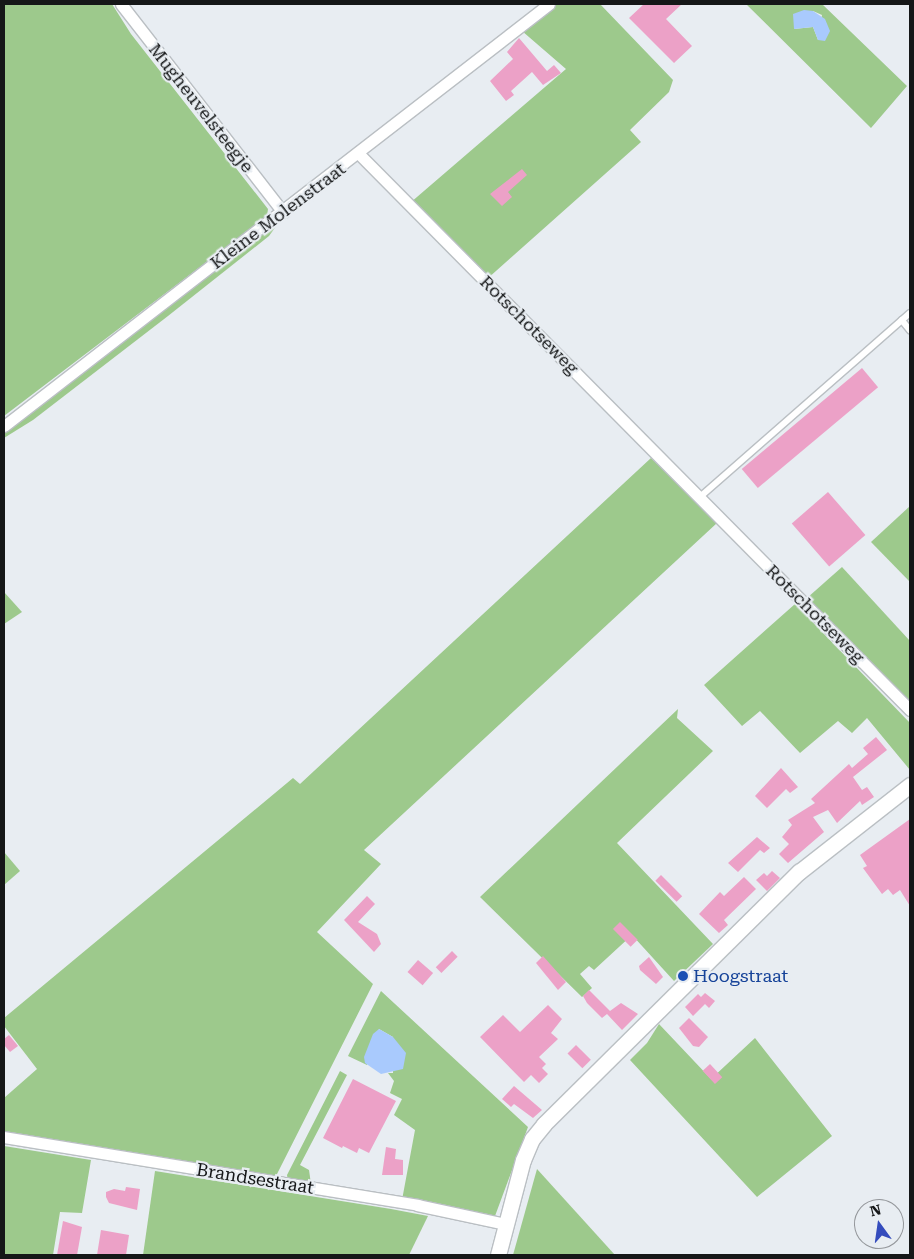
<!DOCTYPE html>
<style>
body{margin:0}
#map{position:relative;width:914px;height:1259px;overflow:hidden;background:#e8edf2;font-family:"Roboto Serif",serif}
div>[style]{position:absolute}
.green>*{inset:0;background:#9dc98c}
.water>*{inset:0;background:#a9cafd}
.building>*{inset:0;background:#eca1c7;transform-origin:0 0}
.roads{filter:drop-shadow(1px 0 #babfc3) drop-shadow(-1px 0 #babfc3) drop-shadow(0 1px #babfc3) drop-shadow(0 -1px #babfc3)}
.lane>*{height:5.5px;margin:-2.75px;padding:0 2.75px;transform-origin:2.75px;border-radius:2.75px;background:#fff}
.street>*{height:11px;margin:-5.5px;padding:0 5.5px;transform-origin:5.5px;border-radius:5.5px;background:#fff}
.secondary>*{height:15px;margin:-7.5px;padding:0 7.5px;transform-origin:7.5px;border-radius:7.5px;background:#fff}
.dots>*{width:14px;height:14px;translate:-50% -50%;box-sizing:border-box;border:2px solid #e8edf2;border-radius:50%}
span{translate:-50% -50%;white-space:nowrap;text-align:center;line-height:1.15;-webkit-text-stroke:4.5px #e8edf2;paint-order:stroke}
.street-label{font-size:18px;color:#151718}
.transit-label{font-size:18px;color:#164399}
.left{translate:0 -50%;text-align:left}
.frame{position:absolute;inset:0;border:5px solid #151718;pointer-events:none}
.north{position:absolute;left:854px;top:1199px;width:50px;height:50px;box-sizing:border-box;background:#e8edf2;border:1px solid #94979b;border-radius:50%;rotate:346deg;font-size:14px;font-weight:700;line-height:20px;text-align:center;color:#151718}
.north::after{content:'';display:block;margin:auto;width:18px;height:22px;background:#344cbd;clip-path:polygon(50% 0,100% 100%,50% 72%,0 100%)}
</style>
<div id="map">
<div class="green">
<i style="clip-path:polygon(4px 4px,112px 4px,131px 34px,268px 209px,267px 216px,4px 416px)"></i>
<i style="clip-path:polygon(557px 4px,600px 4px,673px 80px,669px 92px,630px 130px,641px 142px,487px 279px,410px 203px,566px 69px,522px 31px)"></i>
<i style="clip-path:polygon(evenodd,746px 4px,822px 4px,907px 86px,871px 128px,746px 4px,813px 11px,822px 15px,818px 40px,813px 27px,794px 29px,813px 11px)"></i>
<i style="clip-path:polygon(282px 218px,269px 236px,168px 316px,33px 420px,4px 438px,4px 434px)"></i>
<i style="clip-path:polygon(651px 458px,717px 523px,364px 850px,381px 864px,317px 932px,373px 984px,275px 1178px,4px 1135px,4px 1098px,37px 1069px,4px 1026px,4px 1018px,293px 778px,300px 784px)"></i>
<i style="clip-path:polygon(910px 506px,910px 582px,871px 542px)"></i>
<i style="clip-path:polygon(842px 567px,910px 641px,910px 702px,807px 598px)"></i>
<i style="clip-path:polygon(4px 592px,22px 612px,4px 624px)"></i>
<i style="clip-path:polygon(795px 604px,910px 723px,910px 770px,867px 718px,852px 733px,838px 721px,800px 753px,760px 711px,742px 726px,704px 685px)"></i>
<i style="clip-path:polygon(678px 709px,677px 718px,713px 751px,617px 843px,713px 944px,674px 981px,632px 935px,594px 970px,589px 966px,580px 974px,592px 988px,582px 997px,480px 897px)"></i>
<i style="clip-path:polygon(4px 852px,20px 871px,4px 885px)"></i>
<i style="clip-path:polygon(381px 991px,528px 1127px,495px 1216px,402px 1200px,415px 1130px,394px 1115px,402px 1099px,390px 1093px,394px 1081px,388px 1073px,393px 1073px,393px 1037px,379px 1029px,367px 1065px,348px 1056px)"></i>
<i style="clip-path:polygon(659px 1024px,711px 1079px,755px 1038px,832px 1136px,757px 1197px,630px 1060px,647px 1043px)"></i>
<i style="clip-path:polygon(340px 1071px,347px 1075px,300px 1165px,309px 1170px,311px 1184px,288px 1181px,287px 1175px)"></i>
<i style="clip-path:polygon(4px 1146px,91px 1160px,82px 1213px,60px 1212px,53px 1255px,4px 1255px)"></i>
<i style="clip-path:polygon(537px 1169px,615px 1255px,513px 1255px)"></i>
<i style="clip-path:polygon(155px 1171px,391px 1209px,428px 1216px,409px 1255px,143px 1255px)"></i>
</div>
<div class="water">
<i style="clip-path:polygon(804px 10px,813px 11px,825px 19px,830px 31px,825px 41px,818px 40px,813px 27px,794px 29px,793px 14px)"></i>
<i style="clip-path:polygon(379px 1029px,393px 1037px,406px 1053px,403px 1069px,381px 1074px,365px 1063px,364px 1057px,373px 1034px)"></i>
</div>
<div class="building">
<i style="clip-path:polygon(644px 4px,682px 4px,666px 19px,692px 46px,674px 63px,629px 18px)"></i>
<i style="clip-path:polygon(519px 38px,547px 71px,554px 65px,561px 73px,543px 85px,532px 72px,511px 91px,514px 95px,506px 101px,490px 81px,513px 59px,507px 52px)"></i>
<i style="clip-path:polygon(522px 169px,527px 175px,508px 192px,512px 197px,502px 206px,490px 194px)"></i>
<i style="left:862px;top:368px;width:25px;height:157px;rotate:50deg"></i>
<i style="left:828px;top:492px;width:57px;height:48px;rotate:49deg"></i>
<i style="clip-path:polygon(876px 737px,887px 750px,853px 777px,862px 790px,867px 787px,874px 797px,862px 805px,860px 801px,837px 823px,828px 810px,813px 817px,824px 832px,788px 863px,779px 854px,789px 844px,782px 837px,792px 825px,788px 820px,815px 803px,811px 799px,849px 764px,852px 768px,868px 754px,863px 748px)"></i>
<i style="clip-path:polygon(781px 768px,798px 787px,790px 793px,786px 789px,767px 808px,755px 796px)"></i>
<i style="clip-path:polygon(910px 819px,910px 906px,900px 890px,893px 895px,888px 889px,882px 894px,863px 868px,867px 866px,860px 855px)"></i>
<i style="clip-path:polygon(757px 837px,770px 848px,764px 853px,760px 850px,738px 872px,728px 863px)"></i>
<i style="clip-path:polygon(772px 871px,780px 878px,767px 891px,756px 880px,764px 873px,767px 876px)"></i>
<i style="left:661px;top:875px;width:30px;height:8px;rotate:45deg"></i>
<i style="clip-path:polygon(744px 877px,756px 889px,724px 920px,728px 925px,719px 933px,699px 914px,720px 892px,724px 896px)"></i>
<i style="clip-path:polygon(367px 896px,375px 904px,358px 922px,377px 934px,381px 944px,374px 952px,344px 920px)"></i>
<i style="left:620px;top:922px;width:25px;height:10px;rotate:45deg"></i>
<i style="left:452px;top:951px;width:8px;height:23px;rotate:45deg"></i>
<i style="clip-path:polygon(543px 956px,566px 982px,558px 990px,536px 963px)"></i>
<i style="clip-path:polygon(649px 957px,663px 977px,656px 984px,640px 970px,639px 966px)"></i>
<i style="left:418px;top:960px;width:20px;height:16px;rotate:41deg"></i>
<i style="clip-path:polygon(589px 990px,610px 1011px,621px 1003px,638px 1014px,622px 1030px,607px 1014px,602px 1018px,587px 1003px,583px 996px)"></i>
<i style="clip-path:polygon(705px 993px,715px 1001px,709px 1008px,705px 1004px,693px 1016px,685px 1007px,698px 994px,701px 997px)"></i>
<i style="clip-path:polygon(548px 1005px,562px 1019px,551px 1033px,558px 1039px,539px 1057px,546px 1064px,542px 1068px,548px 1074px,539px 1083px,531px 1075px,524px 1082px,480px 1037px,503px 1015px,520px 1032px)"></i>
<i style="clip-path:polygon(689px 1018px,708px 1037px,699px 1047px,693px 1046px,679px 1028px)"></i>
<i style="clip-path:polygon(9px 1035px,18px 1046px,10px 1052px,4px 1045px,4px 1039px)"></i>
<i style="left:576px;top:1045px;width:21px;height:12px;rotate:45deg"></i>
<i style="left:710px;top:1064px;width:18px;height:10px;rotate:47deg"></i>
<i style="clip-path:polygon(353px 1079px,396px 1101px,369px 1153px,359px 1148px,357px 1153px,343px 1146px,342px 1148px,323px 1138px)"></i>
<i style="clip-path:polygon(514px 1086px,542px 1110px,533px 1118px,514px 1104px,511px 1107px,502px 1099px)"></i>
<i style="clip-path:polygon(386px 1147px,396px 1149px,395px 1159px,403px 1160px,403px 1175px,382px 1175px)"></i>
<i style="clip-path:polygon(126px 1187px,140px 1189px,137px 1210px,109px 1203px,106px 1197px,106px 1192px,114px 1189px,125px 1191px)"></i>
<i style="clip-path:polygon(63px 1221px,82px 1227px,77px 1255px,57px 1255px)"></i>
<i style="clip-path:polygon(101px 1230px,129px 1235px,126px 1255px,97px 1255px)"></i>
</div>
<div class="roads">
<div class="lane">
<i style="left:902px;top:320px;width:13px;rotate:51deg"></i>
<i style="left:700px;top:497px;width:279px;rotate:-41.2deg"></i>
</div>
<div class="street">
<i style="left:121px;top:4px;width:264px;rotate:52.1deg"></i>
<i style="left:359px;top:154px;width:783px;rotate:45.26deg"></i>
<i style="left:4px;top:426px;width:689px;rotate:-37.75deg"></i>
<i style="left:4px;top:1137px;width:419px;rotate:9.3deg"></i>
<i style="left:417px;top:1205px;width:91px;rotate:12.1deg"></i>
</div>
<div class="secondary">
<i style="left:498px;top:1255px;width:98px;rotate:-75.3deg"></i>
<i style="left:523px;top:1160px;width:23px;rotate:-67deg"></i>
<i style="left:532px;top:1139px;width:19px;rotate:-51deg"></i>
<i style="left:544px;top:1124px;width:359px;rotate:-44.7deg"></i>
<i style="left:799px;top:872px;width:141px;rotate:-38.1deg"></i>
</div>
</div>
<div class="dots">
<i style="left:683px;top:976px;background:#1a4fb4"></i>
</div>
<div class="street-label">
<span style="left:201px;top:108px;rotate:52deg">Mugheuvelsteegje</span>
<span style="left:278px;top:216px;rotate:-37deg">Kleine Molenstraat</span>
<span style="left:529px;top:325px;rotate:45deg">Rotschotseweg</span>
<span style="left:815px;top:614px;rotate:45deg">Rotschotseweg</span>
<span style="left:255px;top:1179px;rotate:9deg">Brandsestraat</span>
</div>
<div class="transit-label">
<span class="left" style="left:693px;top:976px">Hoogstraat</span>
</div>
<div class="frame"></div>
<div class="north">N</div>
</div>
